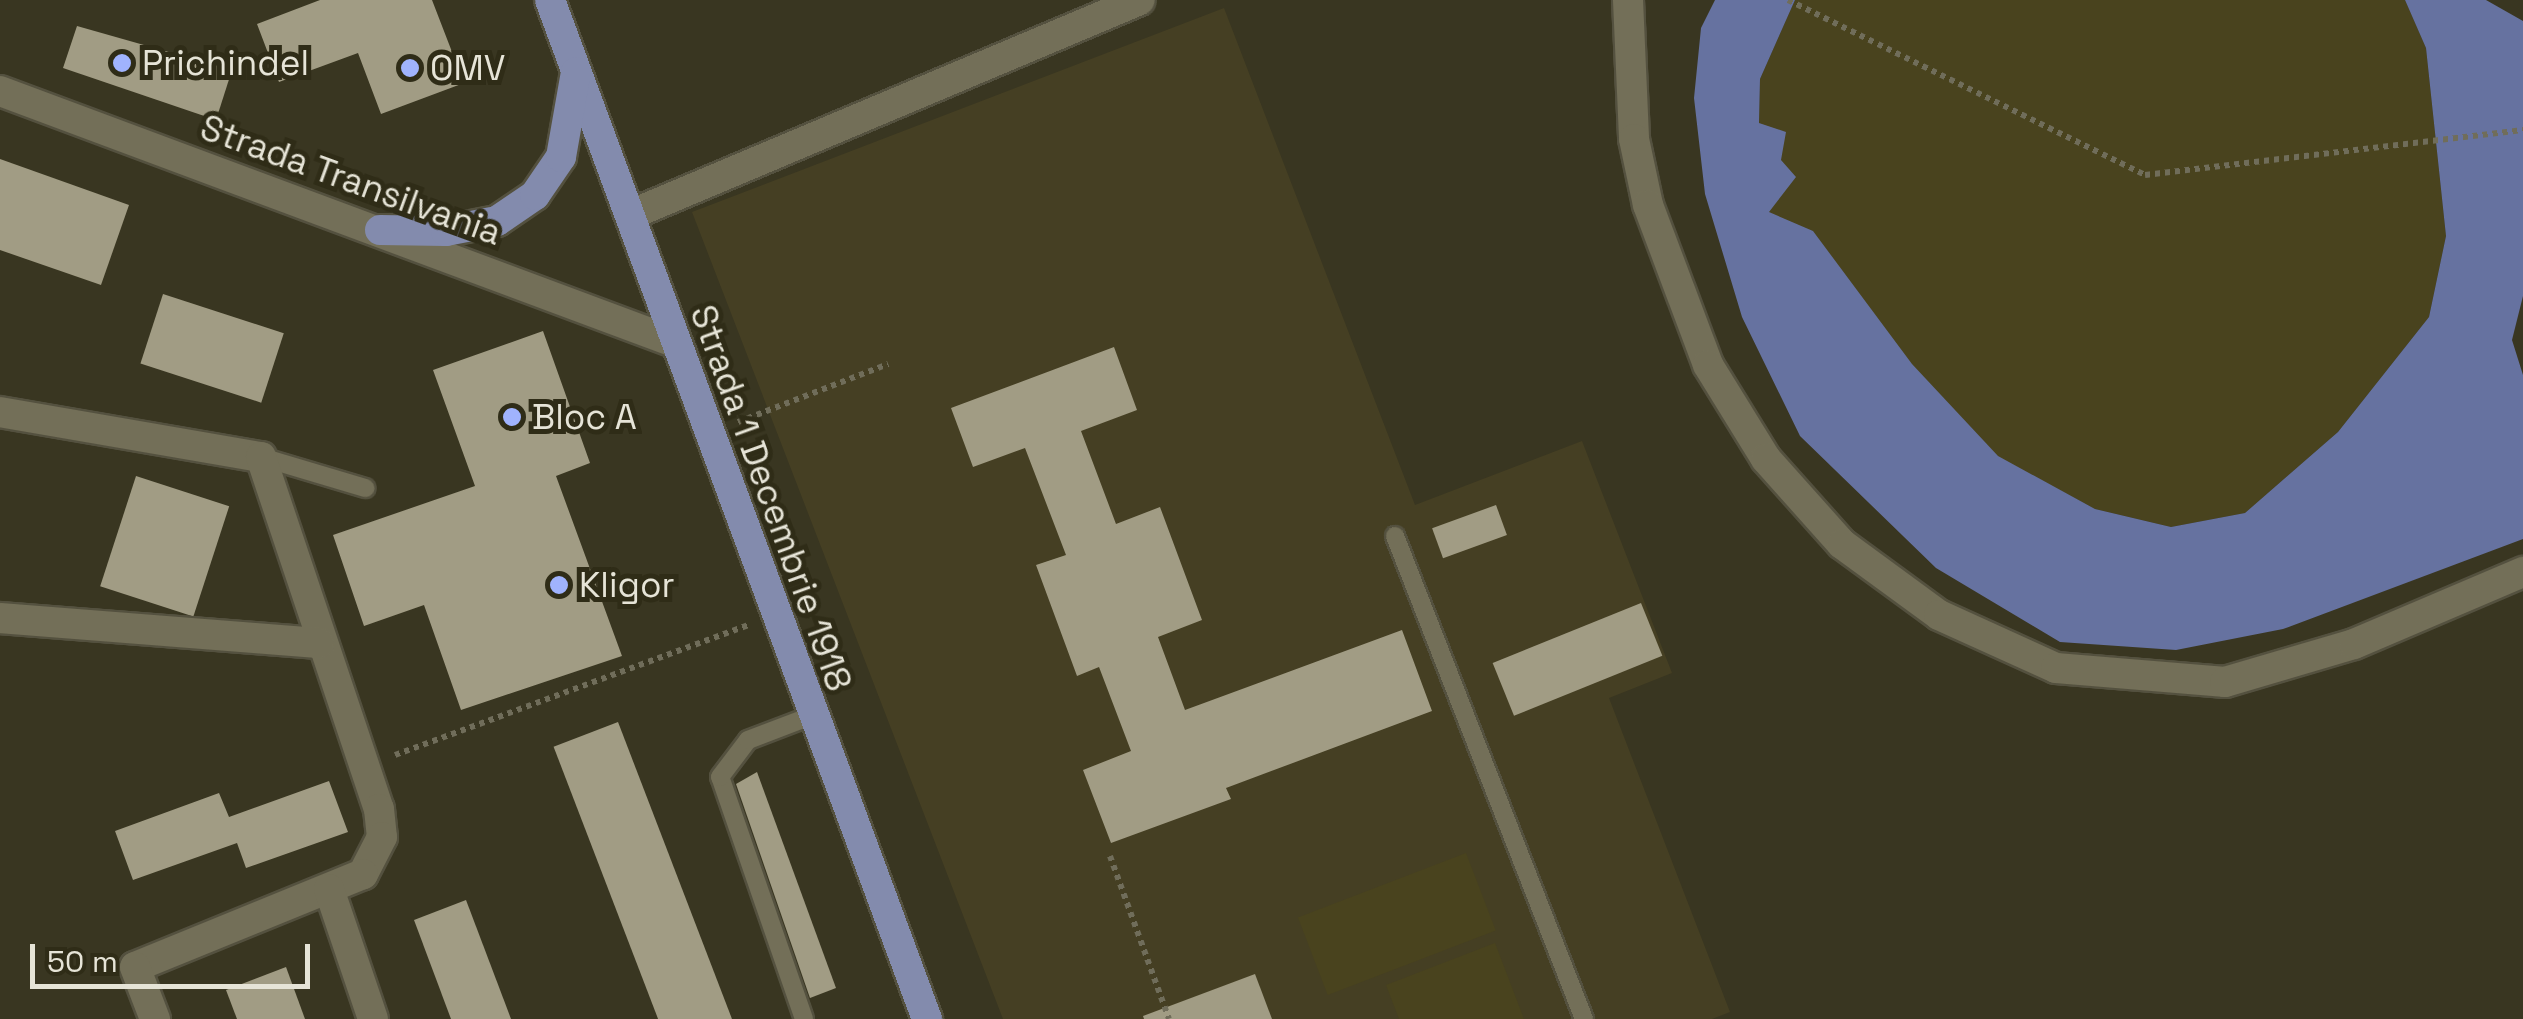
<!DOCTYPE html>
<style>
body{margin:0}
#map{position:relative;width:2523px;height:1019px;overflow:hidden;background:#393621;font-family:"Space Grotesk",sans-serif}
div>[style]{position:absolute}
.built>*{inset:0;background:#453f23}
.green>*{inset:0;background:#49431e;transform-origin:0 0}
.water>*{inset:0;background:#6672a0}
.building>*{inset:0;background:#a19c84;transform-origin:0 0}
.path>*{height:6px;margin-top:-3px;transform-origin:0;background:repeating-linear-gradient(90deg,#706d5a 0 5px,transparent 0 10px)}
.roads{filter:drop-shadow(2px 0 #54513f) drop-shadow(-2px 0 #54513f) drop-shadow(0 2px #54513f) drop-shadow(0 -2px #54513f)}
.lane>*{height:18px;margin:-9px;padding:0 9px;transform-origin:9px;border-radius:9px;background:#736f58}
.street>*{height:30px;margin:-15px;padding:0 15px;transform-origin:15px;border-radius:15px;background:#736f58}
.secondary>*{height:30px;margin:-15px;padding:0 15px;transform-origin:15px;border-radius:15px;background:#736f58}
.primary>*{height:30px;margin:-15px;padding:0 15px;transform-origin:15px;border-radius:15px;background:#838bad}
.dots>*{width:28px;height:28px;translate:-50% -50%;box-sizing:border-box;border:5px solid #2f2c17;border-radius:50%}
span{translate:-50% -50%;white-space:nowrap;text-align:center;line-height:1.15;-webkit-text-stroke:10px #2f2c17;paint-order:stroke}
.poi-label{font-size:35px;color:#e6e4d7}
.left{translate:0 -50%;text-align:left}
.street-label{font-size:35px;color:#e6e4d7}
.scale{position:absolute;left:30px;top:944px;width:280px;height:45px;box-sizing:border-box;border:5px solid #e6e4d7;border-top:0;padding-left:12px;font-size:30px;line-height:35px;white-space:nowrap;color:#e6e4d7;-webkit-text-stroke:8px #2f2c17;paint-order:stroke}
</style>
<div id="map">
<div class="built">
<i style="clip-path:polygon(1224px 8px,1415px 505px,1582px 441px,1672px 673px,1609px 698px,1730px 1012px,1712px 1019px,1003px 1019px,692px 212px)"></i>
</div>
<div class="green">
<i style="clip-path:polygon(1795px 0,2405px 0,2426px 48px,2446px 236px,2429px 317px,2338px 432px,2245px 513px,2171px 527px,2095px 509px,1998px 457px,1768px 212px,1781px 161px,1759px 123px,1760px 79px)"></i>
<i style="left:1466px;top:853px;width:83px;height:180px;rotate:69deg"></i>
<i style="clip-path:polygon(1495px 943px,1524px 1019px,1399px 1019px,1386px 985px)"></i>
</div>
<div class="water">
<i style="clip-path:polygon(1715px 0,1795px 0,1760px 79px,1759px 123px,1786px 132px,1781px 160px,1796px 177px,1769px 212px,1813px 231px,1912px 364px,1998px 456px,2095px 509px,2171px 527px,2245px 513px,2338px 432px,2429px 317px,2446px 236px,2426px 48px,2405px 0,2486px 0,2523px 21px,2523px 296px,2512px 340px,2523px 375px,2523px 539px,2283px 629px,2176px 650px,2060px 642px,1936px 568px,1800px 436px,1742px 317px,1705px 194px,1694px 98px,1701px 28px)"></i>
</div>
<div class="building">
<i style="clip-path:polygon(320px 0,432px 0,464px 83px,381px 114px,358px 53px,279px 82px,257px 24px)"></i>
<i style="clip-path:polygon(77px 26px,232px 70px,216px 120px,63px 68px)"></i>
<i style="clip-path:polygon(0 159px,129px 205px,101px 285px,0 250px)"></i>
<i style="left:163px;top:294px;width:127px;height:73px;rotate:18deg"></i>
<i style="clip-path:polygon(543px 331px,590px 463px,556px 476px,622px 656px,461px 710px,424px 605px,364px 626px,333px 535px,475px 486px,433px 370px)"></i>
<i style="clip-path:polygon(1114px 347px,1137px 410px,1081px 431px,1116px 524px,1160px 507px,1202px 620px,1158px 637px,1185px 710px,1402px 630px,1432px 711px,1226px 788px,1231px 799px,1111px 843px,1083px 770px,1131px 751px,1099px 667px,1077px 676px,1036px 565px,1066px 555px,1025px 448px,973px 467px,951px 408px)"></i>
<i style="left:136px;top:476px;width:98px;height:116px;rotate:18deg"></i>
<i style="left:1496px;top:505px;width:32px;height:68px;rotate:70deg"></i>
<i style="left:1641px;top:603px;width:57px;height:160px;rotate:68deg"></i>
<i style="left:618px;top:722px;width:318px;height:69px;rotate:69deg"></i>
<i style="clip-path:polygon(757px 772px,836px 988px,810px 998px,736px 784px)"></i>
<i style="clip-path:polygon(329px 781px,348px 832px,246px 868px,237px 843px,133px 880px,115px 831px,219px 793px,229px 817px)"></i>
<i style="clip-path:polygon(466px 900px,511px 1019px,451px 1019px,414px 920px)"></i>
<i style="clip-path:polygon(286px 967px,305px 1019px,237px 1019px,226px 990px)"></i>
<i style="clip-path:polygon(1255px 974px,1272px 1019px,1144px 1019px,1143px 1016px)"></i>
</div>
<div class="path">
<i style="left:1788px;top:0;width:398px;rotate:26.1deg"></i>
<i style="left:2145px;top:175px;width:381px;rotate:-6.8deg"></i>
<i style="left:738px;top:422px;width:161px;rotate:-21.1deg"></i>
<i style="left:395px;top:755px;width:377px;rotate:-20.2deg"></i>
<i style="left:1110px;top:856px;width:173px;rotate:70.1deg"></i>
</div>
<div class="roads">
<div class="lane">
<i style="left:261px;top:457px;width:109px;rotate:16.6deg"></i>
<i style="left:1395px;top:536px;width:519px;rotate:68.63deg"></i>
<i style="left:804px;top:1019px;width:256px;rotate:-109.1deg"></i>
<i style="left:720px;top:777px;width:46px;rotate:-52.9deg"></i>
<i style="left:748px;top:740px;width:67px;rotate:-20.9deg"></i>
</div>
<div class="street">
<i style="left:1628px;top:0;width:139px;rotate:87.5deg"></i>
<i style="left:1634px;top:139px;width:67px;rotate:78deg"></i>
<i style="left:1648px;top:205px;width:171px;rotate:69.4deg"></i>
<i style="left:1708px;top:365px;width:110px;rotate:58.3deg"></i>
<i style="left:1766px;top:459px;width:114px;rotate:48.2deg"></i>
<i style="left:1842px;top:544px;width:120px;rotate:36.2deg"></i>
<i style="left:1939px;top:615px;width:128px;rotate:24.4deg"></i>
<i style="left:2056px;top:668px;width:170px;rotate:4.7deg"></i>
<i style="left:2225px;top:682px;width:134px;rotate:-16.4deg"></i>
<i style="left:2354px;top:644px;width:184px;rotate:-23.1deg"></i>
<i style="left:630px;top:215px;width:553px;rotate:-22.86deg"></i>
<i style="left:0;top:412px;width:265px;rotate:9.8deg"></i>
<i style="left:261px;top:457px;width:371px;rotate:71.5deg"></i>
<i style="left:379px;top:809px;width:28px;rotate:84deg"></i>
<i style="left:382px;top:837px;width:42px;rotate:117.2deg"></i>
<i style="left:363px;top:874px;width:246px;rotate:157.8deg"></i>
<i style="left:135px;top:967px;width:56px;rotate:69deg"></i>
<i style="left:0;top:618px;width:320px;rotate:4.5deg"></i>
<i style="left:329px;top:889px;width:137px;rotate:71.3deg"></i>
</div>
<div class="secondary">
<i style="left:0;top:91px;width:719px;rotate:20.43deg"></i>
</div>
<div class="primary">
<i style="left:550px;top:0;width:1087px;rotate:69.7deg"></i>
<i style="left:380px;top:230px;width:66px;rotate:0.9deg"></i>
<i style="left:446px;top:231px;width:52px;rotate:-11.1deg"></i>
<i style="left:497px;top:221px;width:46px;rotate:-34.4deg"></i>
<i style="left:535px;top:195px;width:46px;rotate:-55.6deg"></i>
<i style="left:561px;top:157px;width:86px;rotate:-80deg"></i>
</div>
</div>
<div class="dots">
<i style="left:122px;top:63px;background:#a0b3fd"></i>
<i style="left:410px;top:68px;background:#a0b3fd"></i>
<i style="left:512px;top:417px;background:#a0b3fd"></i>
<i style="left:559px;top:585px;background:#a0b3fd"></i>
</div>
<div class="poi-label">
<span class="left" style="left:142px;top:63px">Prichindel</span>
<span class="left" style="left:430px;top:68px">OMV</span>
<span class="left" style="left:532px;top:417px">Bloc A</span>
<span class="left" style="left:579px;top:585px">Kligor</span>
</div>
<div class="street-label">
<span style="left:351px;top:180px;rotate:20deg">Strada Transilvania</span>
<span style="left:771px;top:498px;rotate:70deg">Strada 1 Decembrie 1918</span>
</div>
<div class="scale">50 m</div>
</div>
